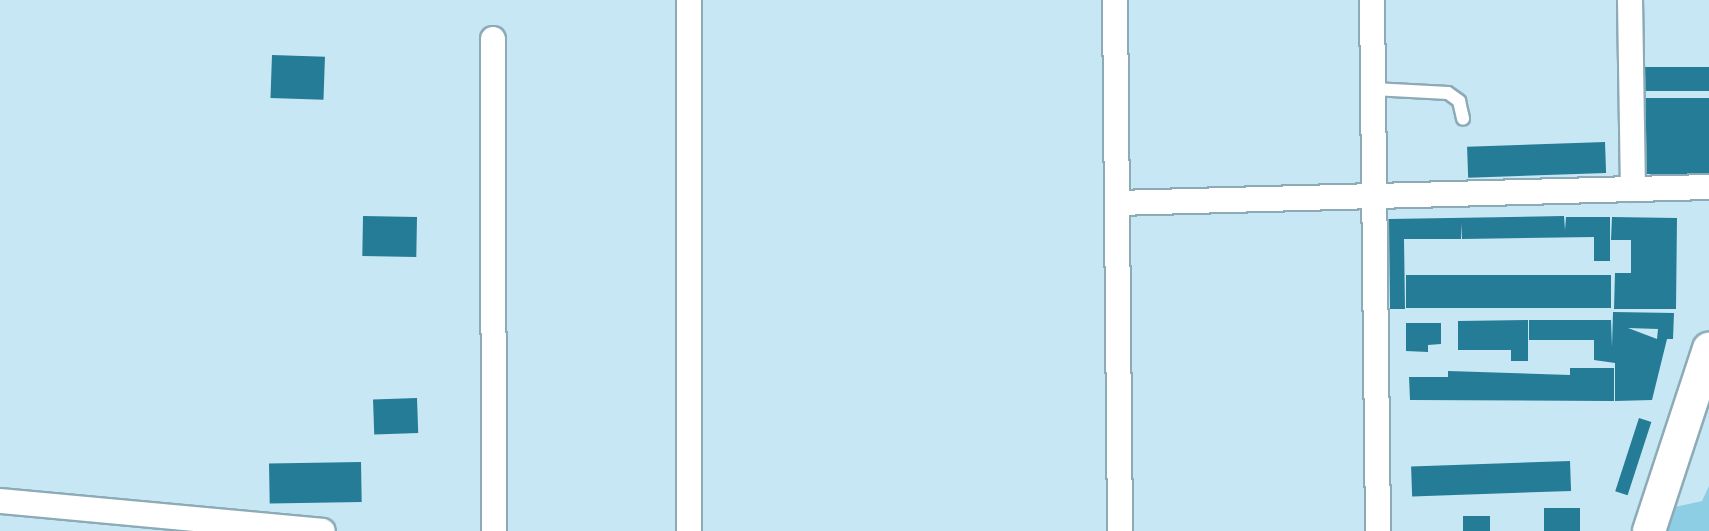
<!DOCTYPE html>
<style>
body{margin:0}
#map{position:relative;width:1709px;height:531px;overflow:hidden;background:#c7e7f4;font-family:Raleway,sans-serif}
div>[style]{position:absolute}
.green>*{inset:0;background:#8ecee5}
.building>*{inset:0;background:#257c96;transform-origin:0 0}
.roads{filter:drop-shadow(2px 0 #8cabb7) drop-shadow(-2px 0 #8cabb7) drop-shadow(0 2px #8cabb7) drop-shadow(0 -2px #8cabb7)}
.service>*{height:12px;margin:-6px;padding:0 6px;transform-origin:6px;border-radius:6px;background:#fff}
.minor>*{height:24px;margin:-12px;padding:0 12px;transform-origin:12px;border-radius:12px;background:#fff}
.tertiary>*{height:32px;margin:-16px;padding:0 16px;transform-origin:16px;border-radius:16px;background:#fff}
span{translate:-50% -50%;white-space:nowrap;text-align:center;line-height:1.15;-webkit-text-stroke:7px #d9f3fd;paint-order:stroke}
</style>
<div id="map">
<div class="green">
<i style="clip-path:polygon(1709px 486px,1709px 531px,1668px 531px,1675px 507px,1702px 501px)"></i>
</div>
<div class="building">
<i style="left:272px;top:55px;width:53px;height:43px;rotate:2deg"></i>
<i style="left:1709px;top:67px;width:24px;height:66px;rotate:90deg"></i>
<i style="left:1709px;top:98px;width:76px;height:67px;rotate:90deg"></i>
<i style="left:1605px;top:142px;width:31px;height:138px;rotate:88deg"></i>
<i style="left:363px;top:216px;width:54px;height:40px;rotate:1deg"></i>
<i style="clip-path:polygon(1564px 216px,1565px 230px,1566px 217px,1610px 217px,1610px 261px,1594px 261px,1594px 237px,1462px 239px,1461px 223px,1461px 239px,1404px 239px,1405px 309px,1390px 309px,1389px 219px)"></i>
<i style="clip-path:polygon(1612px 217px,1677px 218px,1676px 309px,1614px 309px,1615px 273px,1631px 273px,1631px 240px,1611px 240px)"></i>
<i style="left:1611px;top:275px;width:33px;height:205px;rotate:90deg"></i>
<i style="clip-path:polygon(evenodd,1613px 312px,1674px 313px,1673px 339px,1667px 339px,1652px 400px,1615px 401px,1615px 363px,1594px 360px,1594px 340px,1529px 340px,1529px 320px,1611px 320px,1612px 347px,1613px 312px,1628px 328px,1658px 329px,1657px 339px,1628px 328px)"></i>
<i style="clip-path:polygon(1528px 320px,1528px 361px,1511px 361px,1511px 350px,1458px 350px,1458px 321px)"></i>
<i style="clip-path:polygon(1406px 323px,1441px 323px,1441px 344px,1428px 345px,1428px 352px,1406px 351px)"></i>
<i style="clip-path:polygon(1570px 368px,1614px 368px,1614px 401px,1410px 400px,1409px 377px,1448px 377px,1448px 371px,1570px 375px)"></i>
<i style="left:417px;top:398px;width:35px;height:44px;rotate:88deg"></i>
<i style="left:1639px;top:418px;width:13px;height:77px;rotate:18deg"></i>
<i style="left:1570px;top:461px;width:30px;height:159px;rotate:88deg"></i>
<i style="left:361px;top:462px;width:40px;height:92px;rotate:89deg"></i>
<i style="left:1544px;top:508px;width:36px;height:23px"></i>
<i style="left:1463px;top:516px;width:27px;height:15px"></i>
</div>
<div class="roads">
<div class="service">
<i style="left:1373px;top:89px;width:75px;rotate:3.1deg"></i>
<i style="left:1448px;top:93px;width:14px;rotate:36deg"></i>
<i style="left:1459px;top:101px;width:18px;rotate:77deg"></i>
</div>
<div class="minor">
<i style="left:1115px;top:0;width:531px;rotate:89.46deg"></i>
<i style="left:1372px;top:0;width:531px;rotate:89.35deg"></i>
<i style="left:1630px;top:0;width:189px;rotate:89.1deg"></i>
<i style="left:493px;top:39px;width:492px;rotate:89.9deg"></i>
<i style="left:1117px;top:203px;width:592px;rotate:-1.55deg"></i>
<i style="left:0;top:501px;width:324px;rotate:5.3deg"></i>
<i style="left:689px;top:531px;width:531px;rotate:-90deg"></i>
</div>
<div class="tertiary">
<i style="left:1649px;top:531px;width:192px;rotate:-71.8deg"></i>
</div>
</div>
</div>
